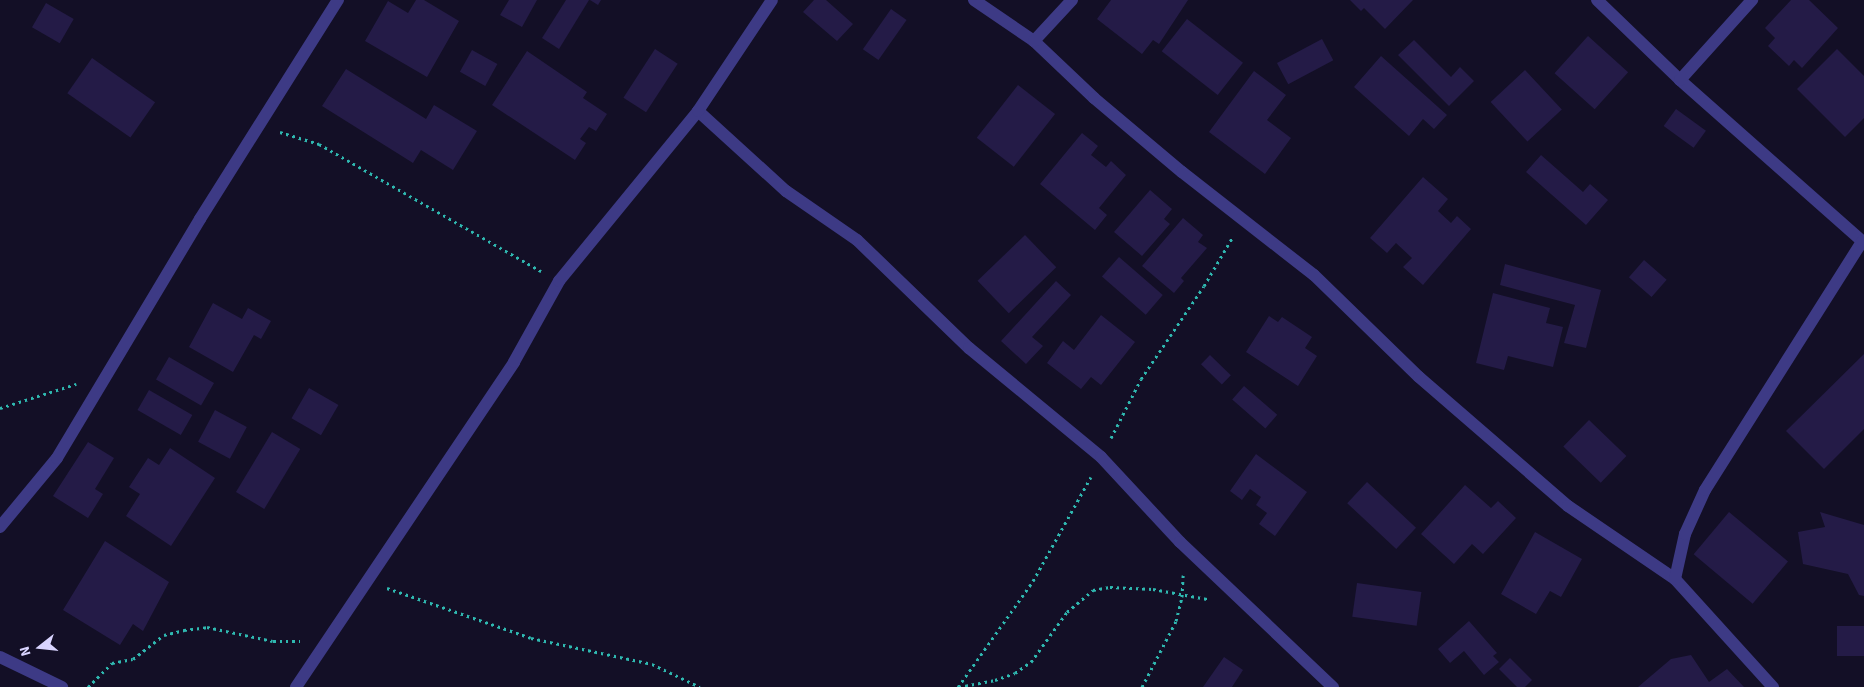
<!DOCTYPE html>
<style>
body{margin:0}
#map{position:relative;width:1864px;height:687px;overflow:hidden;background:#130f26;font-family:"Source Sans 3",sans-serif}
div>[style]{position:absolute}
.building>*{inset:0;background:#241b47;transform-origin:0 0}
.path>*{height:3px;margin-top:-1.5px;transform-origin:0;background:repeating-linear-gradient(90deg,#2fb8b0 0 2.5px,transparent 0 6.5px)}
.minor>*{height:12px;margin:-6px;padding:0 6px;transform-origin:6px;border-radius:6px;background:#3d3a85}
span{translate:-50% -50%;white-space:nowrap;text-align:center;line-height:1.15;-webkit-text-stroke:4.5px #130f26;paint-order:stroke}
.north{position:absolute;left:15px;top:622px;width:50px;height:50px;-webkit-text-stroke:4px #130f26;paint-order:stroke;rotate:254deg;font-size:14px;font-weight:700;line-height:20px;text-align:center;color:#d9d4ff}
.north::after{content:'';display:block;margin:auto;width:18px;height:22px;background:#d9d4ff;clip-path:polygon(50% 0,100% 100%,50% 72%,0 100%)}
</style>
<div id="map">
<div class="building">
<i style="clip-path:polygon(416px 0,424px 0,459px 21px,427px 77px,365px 41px,388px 1px,408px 13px)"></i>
<i style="clip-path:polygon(509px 0,537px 0,522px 27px,500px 15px)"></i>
<i style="clip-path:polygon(566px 0,589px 0,559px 49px,542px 38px)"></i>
<i style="clip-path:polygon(590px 0,601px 0,598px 5px)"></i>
<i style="clip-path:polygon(814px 0,826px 0,853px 24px,837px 41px,803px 12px)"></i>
<i style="clip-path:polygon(1111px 0,1188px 0,1159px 44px,1153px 40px,1142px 54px,1097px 19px)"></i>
<i style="clip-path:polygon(1350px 0,1413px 0,1385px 29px,1364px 8px,1361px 11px)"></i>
<i style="clip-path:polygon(1791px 0,1809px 0,1838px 28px,1802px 68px,1794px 60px,1789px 66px,1768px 46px,1775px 38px,1765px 28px)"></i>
<i style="left:46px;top:3px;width:32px;height:28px;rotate:30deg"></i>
<i style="left:891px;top:9px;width:19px;height:49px;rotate:35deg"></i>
<i style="left:1187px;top:19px;width:71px;height:41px;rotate:38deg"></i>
<i style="left:1588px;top:36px;width:54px;height:50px;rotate:42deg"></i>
<i style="left:1322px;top:39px;width:24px;height:51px;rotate:62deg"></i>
<i style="clip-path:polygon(1414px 40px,1451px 77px,1460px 67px,1474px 81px,1449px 106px,1398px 55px)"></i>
<i style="left:655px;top:49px;width:27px;height:58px;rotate:33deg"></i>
<i style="clip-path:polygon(1837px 49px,1864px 76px,1864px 118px,1845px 137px,1797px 89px)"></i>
<i style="left:472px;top:50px;width:29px;height:25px;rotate:29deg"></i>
<i style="clip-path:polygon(527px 51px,587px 92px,583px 98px,607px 114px,596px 131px,589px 127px,580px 139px,586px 143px,575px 160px,492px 105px)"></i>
<i style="clip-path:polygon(1381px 56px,1447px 115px,1434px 129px,1423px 119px,1409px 136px,1354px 87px)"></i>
<i style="left:92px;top:58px;width:77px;height:43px;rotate:35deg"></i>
<i style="clip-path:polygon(346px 69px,426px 119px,434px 105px,477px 131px,453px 170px,421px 150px,413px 163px,322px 106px)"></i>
<i style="left:1525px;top:70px;width:54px;height:47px;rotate:47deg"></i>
<i style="clip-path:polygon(1254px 71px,1286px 95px,1267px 120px,1291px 138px,1265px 174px,1209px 132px)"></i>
<i style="left:1018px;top:85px;width:47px;height:67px;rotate:38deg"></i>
<i style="left:1676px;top:109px;width:37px;height:21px;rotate:36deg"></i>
<i style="clip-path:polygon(1082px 133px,1098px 146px,1091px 155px,1106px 167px,1111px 161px,1126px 175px,1099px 208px,1107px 215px,1095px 230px,1040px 184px)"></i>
<i style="clip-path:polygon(1541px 155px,1583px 192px,1590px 184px,1608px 200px,1586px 225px,1526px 172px)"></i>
<i style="clip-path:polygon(1423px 177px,1448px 199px,1438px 211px,1451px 223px,1457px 216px,1471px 229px,1423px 285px,1403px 267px,1412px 258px,1396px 243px,1387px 253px,1370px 238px)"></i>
<i style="clip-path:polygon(1150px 190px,1172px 209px,1164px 219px,1170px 224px,1142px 256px,1114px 232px)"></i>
<i style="clip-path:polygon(1183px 218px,1203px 235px,1198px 242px,1207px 248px,1181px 278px,1184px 281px,1174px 293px,1142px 266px)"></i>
<i style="left:1025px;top:235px;width:45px;height:66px;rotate:46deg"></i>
<i style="left:1119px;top:257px;width:58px;height:26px;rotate:41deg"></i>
<i style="left:1644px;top:260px;width:30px;height:23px;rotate:41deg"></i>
<i style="clip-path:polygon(1505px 264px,1601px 290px,1586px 348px,1564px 343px,1575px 305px,1500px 285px)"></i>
<i style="clip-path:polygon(1056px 281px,1071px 295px,1032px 337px,1043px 346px,1026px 364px,1001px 341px)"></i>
<i style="clip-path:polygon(1493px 293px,1550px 308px,1546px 323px,1563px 327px,1553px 367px,1508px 356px,1504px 370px,1476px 363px)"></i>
<i style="clip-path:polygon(213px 303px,242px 319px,248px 308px,271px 321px,261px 339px,254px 335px,233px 372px,189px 347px)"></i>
<i style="clip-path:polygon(1101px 315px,1135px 342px,1101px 385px,1091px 377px,1081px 389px,1047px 363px,1063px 341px,1074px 350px)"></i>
<i style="clip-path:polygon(1269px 316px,1278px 322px,1282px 317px,1312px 337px,1305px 348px,1317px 356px,1298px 386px,1246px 352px)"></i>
<i style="clip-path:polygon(1864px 354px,1864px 429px,1824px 469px,1786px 431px)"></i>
<i style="left:1210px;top:355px;width:29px;height:13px;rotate:44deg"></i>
<i style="left:169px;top:357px;width:52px;height:26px;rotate:30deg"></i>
<i style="left:1244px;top:386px;width:44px;height:18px;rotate:41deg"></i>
<i style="left:309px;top:388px;width:34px;height:35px;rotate:30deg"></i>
<i style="left:149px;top:390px;width:50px;height:23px;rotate:30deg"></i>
<i style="left:215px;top:410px;width:36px;height:36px;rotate:28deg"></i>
<i style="left:1589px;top:420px;width:52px;height:37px;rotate:44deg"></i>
<i style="left:272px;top:432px;width:33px;height:70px;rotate:31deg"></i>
<i style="clip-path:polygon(88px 442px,114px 458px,95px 489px,103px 494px,88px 518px,53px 496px)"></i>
<i style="clip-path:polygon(170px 448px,215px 478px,171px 546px,126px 516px,140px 494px,129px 487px,148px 458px,159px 465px)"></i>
<i style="clip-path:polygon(1256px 454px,1307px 492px,1275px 536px,1259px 524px,1267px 513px,1256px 505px,1261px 497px,1250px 489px,1242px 500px,1230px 491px)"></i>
<i style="left:1367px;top:482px;width:67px;height:29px;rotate:43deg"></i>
<i style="clip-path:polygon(1465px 485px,1491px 508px,1498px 501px,1516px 518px,1483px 554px,1472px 544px,1454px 564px,1421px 534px)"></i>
<i style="left:1729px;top:512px;width:77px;height:55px;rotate:40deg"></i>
<i style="clip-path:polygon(1820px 512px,1864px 525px,1864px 596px,1859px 595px,1848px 574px,1803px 564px,1798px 532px,1825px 527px)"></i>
<i style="clip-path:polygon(1535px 532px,1582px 559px,1561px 597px,1550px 591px,1536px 614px,1501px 594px)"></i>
<i style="clip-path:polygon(105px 541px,169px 582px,143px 631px,133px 624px,120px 645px,63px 610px)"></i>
<i style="left:1357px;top:583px;width:65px;height:34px;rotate:8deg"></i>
<i style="clip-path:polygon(1469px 621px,1497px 653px,1493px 656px,1499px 662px,1484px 675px,1464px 651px,1450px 663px,1438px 649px)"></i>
<i style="left:1864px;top:626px;width:30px;height:27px;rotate:90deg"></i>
<i style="clip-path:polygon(1691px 655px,1709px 682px,1727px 669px,1744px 687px,1638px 687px,1671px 659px)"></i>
<i style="clip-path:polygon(1224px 657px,1243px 670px,1232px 687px,1203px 687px)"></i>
<i style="clip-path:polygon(1510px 658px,1532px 680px,1525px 687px,1517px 687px,1499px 669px)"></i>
</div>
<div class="path">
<i style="left:280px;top:132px;width:41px;rotate:17.1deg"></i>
<i style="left:319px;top:144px;width:256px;rotate:29.8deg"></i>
<i style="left:0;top:408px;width:80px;rotate:-17.5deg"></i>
<i style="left:1111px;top:438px;width:66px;rotate:-63deg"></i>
<i style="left:1141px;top:379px;width:112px;rotate:-55.9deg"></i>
<i style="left:1204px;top:286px;width:56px;rotate:-59.7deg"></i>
<i style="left:387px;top:588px;width:152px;rotate:19.1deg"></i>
<i style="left:531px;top:638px;width:124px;rotate:12.1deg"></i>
<i style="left:652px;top:664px;width:53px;rotate:25.6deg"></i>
<i style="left:88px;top:687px;width:34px;rotate:-45deg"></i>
<i style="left:112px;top:663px;width:21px;rotate:-11deg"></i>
<i style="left:133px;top:659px;width:39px;rotate:-38deg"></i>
<i style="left:164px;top:635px;width:21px;rotate:-14deg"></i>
<i style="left:184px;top:630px;width:23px;rotate:-7deg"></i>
<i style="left:207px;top:627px;width:67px;rotate:12deg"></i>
<i style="left:273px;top:641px;width:27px"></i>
<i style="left:958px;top:687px;width:130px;rotate:-54.7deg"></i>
<i style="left:1033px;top:581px;width:119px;rotate:-60.9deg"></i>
<i style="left:959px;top:687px;width:37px;rotate:-11deg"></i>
<i style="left:995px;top:680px;width:21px;rotate:-19deg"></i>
<i style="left:1015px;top:673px;width:19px;rotate:-35deg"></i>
<i style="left:1031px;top:662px;width:62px;rotate:-54.2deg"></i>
<i style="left:1067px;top:612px;width:34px;rotate:-40deg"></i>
<i style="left:1093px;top:590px;width:17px;rotate:-10deg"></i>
<i style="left:1110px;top:587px;width:43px;rotate:2.7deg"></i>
<i style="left:1153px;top:589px;width:55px;rotate:10.5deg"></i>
<i style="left:1142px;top:687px;width:74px;rotate:-62.7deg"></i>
<i style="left:1176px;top:621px;width:25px;rotate:-76deg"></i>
<i style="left:1182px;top:597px;width:22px;rotate:-87deg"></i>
</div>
<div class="minor">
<i style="left:974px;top:0;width:73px;rotate:34.3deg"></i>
<i style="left:1034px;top:41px;width:83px;rotate:43.5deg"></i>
<i style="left:1094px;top:98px;width:115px;rotate:40.1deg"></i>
<i style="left:1182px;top:172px;width:167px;rotate:38deg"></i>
<i style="left:1314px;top:275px;width:146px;rotate:44.2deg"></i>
<i style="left:1419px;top:377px;width:197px;rotate:40.9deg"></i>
<i style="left:1568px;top:506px;width:130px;rotate:34.3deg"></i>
<i style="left:1675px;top:579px;width:146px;rotate:47.8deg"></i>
<i style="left:1597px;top:0;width:115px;rotate:43.9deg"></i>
<i style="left:1680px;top:80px;width:246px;rotate:41.5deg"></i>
<i style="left:1034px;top:41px;width:56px;rotate:-47.2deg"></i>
<i style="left:1680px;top:80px;width:108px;rotate:-48deg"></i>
<i style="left:698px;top:111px;width:119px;rotate:42.3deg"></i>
<i style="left:786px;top:191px;width:86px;rotate:34.6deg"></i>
<i style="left:857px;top:240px;width:156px;rotate:44deg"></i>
<i style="left:969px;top:348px;width:171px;rotate:39.5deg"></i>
<i style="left:1101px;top:457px;width:116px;rotate:47.1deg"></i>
<i style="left:1180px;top:542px;width:211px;rotate:43.5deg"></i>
<i style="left:0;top:527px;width:89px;rotate:-50.4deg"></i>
<i style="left:57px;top:458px;width:279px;rotate:-59.1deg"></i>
<i style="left:200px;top:219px;width:259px;rotate:-57.8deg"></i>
<i style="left:1675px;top:579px;width:46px;rotate:-77.5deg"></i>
<i style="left:1685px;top:534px;width:48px;rotate:-65.6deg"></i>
<i style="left:1705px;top:490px;width:294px;rotate:-57.7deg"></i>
<i style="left:0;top:657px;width:69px;rotate:25.8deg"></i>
<i style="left:296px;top:687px;width:391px;rotate:-56.1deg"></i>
<i style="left:514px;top:362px;width:93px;rotate:-60.9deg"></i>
<i style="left:559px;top:281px;width:220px;rotate:-50.7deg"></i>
<i style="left:698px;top:111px;width:133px;rotate:-56.3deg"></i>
</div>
<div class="north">N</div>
</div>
